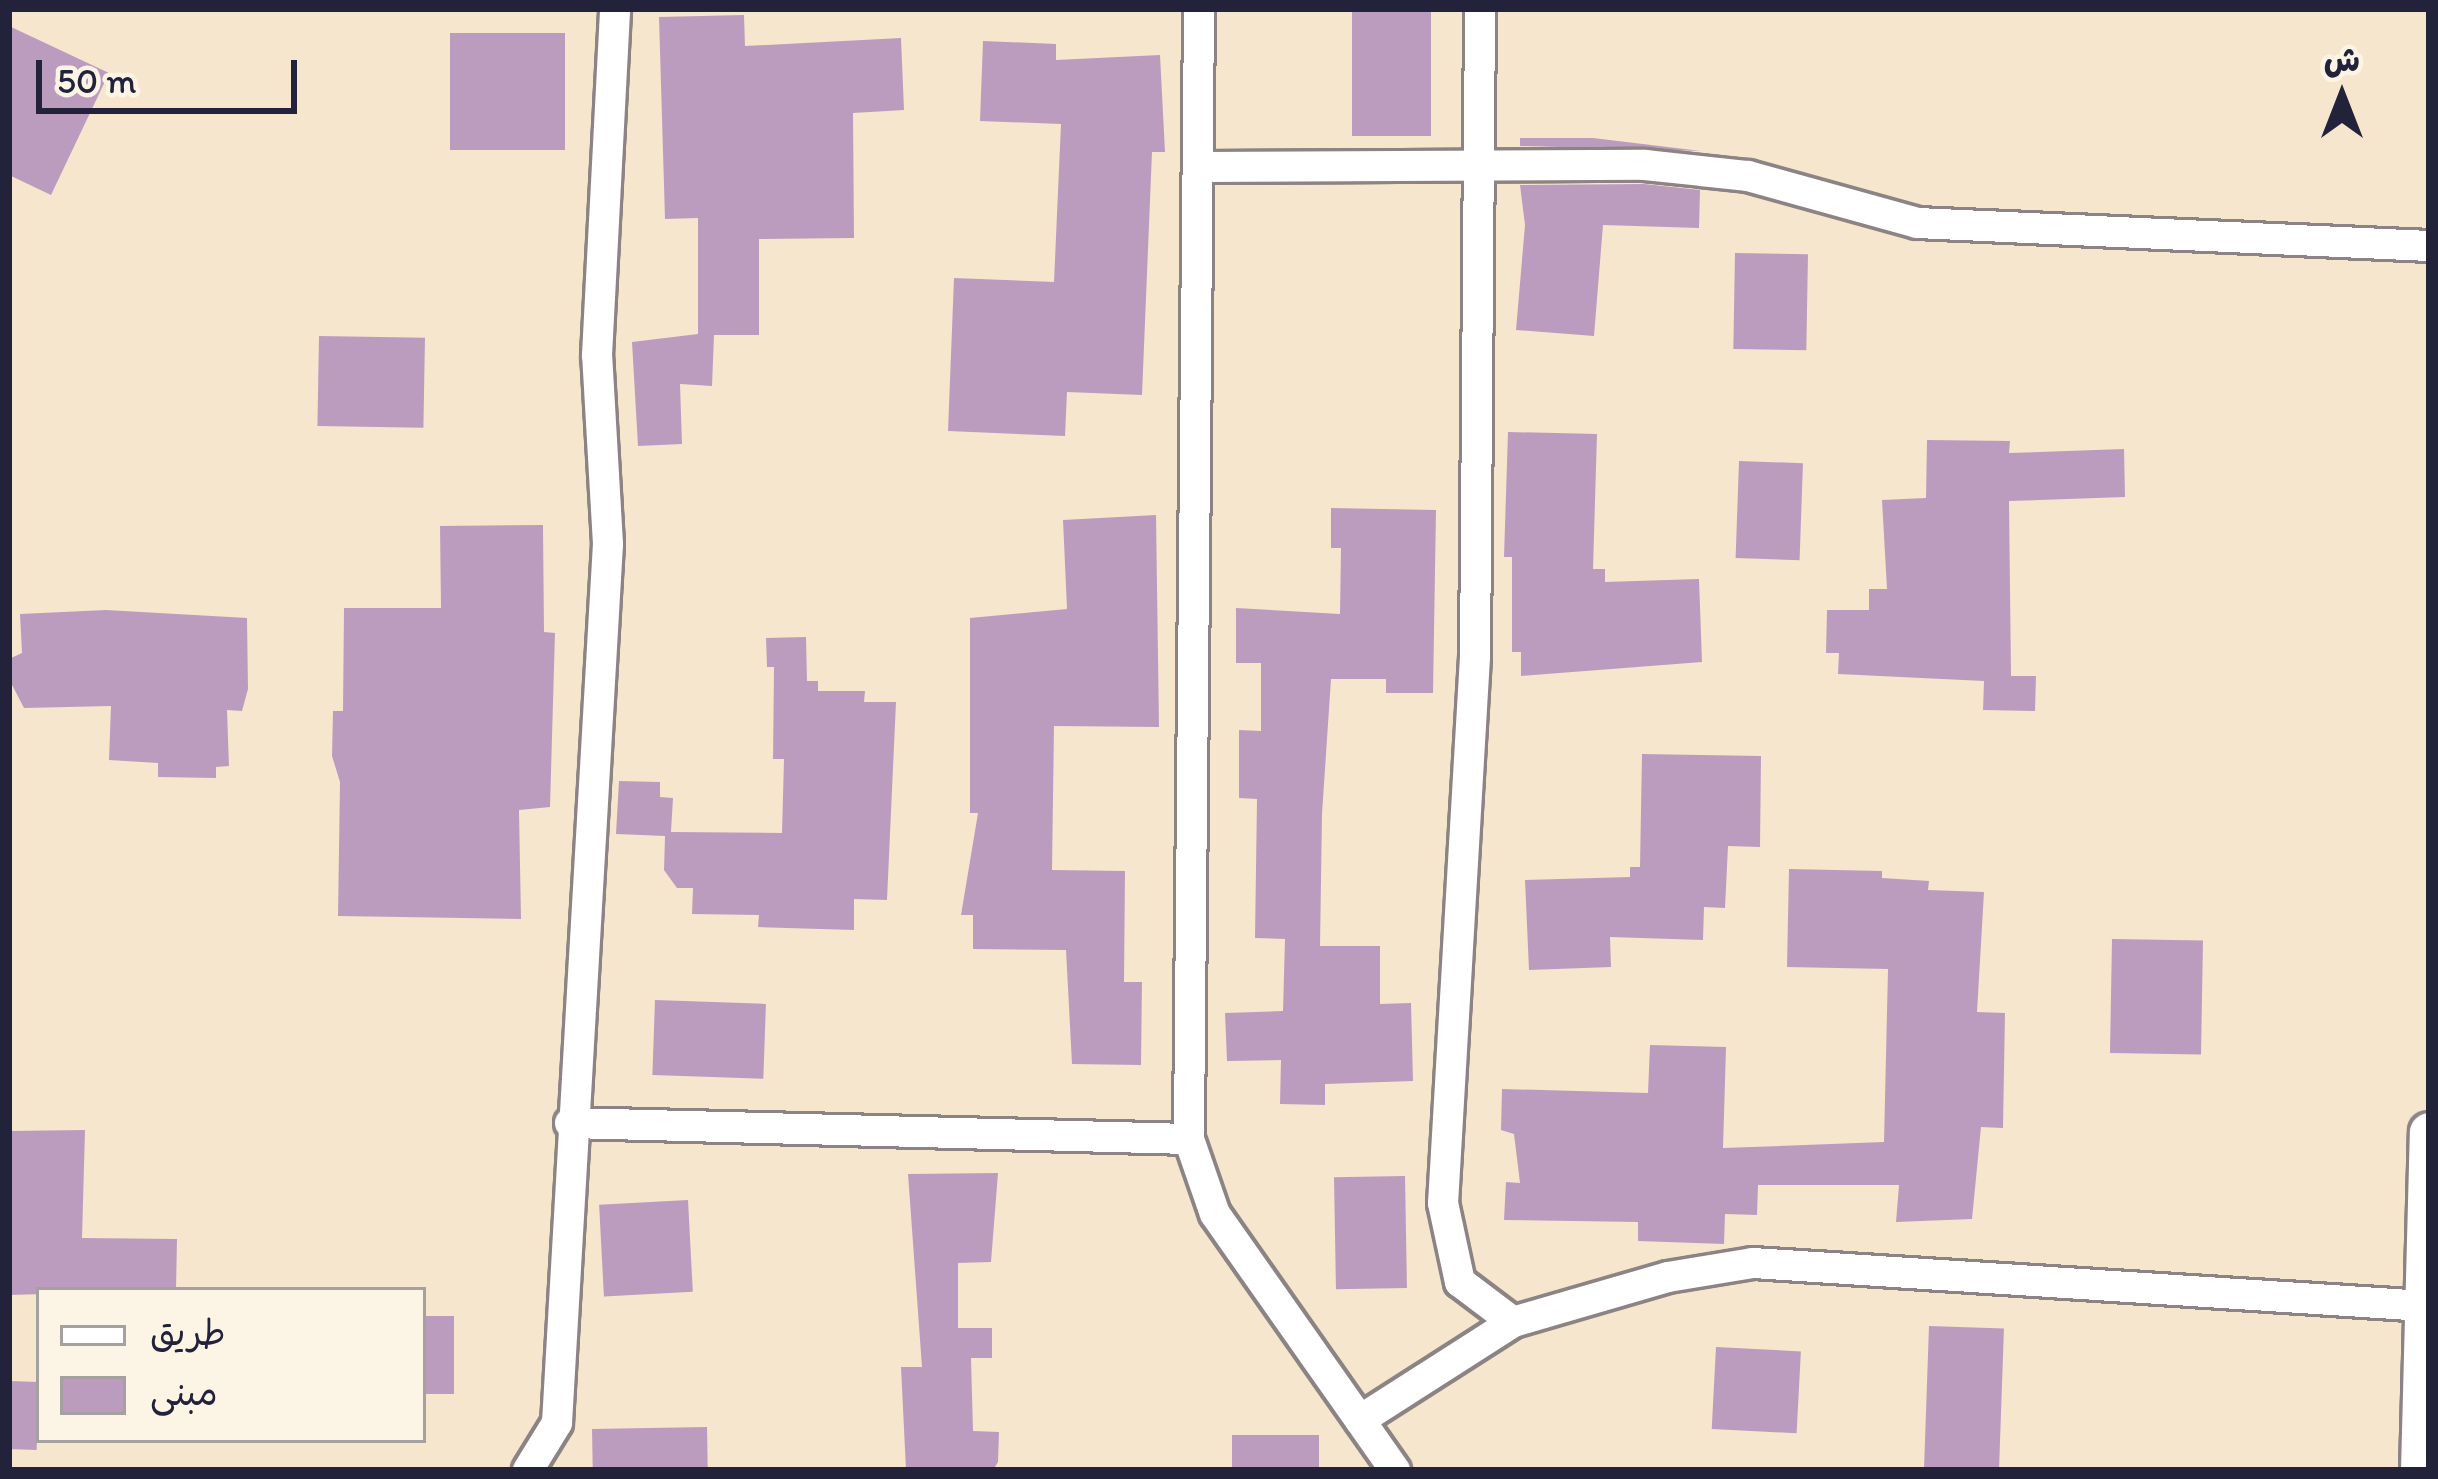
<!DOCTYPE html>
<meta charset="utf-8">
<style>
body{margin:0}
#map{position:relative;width:2438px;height:1479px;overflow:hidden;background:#f6e6cd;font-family:Itim,"Playpen Sans Arabic",sans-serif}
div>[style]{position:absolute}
.building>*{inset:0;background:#bc9cbe;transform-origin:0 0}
.roads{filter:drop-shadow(3px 0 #8c8484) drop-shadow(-3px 0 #8c8484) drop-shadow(0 3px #8c8484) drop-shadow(0 -3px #8c8484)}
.minor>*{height:30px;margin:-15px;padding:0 15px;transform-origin:15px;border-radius:15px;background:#fff}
.tertiary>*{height:39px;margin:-19.5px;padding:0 19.5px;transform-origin:19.5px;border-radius:19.5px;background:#fff}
span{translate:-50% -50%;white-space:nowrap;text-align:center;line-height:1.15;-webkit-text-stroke:10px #fcf5e5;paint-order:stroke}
.frame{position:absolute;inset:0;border:12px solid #22223b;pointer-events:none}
.legend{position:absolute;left:36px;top:1287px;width:390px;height:156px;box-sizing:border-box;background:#fcf5e5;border:3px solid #a5a1a1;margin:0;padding:15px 21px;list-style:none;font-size:36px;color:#22223b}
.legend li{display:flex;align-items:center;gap:24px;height:60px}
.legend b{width:60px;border:3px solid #a5a1a1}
.north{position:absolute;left:2282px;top:36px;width:120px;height:120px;-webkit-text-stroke:9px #fcf5e5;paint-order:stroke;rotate:0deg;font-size:33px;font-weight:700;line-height:48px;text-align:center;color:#22223b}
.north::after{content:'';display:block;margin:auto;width:42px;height:54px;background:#22223b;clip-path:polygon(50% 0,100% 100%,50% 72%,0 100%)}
.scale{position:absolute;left:36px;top:60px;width:261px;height:54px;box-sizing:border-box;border:6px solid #22223b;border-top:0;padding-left:15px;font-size:36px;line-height:42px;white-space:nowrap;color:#22223b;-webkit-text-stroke:9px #fcf5e5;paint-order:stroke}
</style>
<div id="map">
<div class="building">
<i style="left:1352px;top:9px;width:79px;height:127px"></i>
<i style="clip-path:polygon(744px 15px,745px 46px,901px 38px,904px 110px,853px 113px,854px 238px,759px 239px,759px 335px,714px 335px,712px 386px,680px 384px,682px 444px,638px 446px,632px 342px,698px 334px,698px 218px,665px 219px,659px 17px)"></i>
<i style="clip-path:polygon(9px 26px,109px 73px,51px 195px,9px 175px)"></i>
<i style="left:450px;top:33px;width:115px;height:117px"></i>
<i style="clip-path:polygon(983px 41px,1056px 44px,1056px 60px,1160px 55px,1165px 152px,1152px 152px,1142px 395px,1067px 392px,1065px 436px,948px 431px,954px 278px,1054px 282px,1061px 124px,980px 121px)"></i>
<i style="clip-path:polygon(1520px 138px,1593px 138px,1701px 151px,1520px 146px)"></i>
<i style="clip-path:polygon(1644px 184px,1700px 190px,1699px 228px,1603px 225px,1594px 336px,1516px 330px,1525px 225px,1520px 185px)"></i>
<i style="left:1735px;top:253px;width:73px;height:96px;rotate:1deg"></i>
<i style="left:319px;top:336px;width:106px;height:90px;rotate:1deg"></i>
<i style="clip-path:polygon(1508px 432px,1597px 434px,1593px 569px,1605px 569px,1605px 582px,1699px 579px,1702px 662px,1521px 676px,1521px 652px,1512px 652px,1512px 557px,1504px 557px)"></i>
<i style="clip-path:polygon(1927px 440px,2010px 441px,2009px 453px,2124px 449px,2125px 497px,2009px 501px,2011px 676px,2036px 676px,2035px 711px,1983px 710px,1984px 681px,1838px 674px,1839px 653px,1826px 653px,1827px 610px,1869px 610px,1869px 589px,1887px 589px,1882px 500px,1926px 498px)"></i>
<i style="left:1739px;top:461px;width:64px;height:97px;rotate:2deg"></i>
<i style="clip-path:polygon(1331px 508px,1436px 510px,1433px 693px,1386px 693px,1386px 679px,1331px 679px,1322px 814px,1320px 946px,1380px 946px,1380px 1004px,1411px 1003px,1413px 1081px,1325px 1084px,1325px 1105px,1280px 1104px,1281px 1060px,1227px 1061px,1225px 1013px,1283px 1011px,1285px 939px,1255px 938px,1257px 799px,1239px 798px,1239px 730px,1261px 731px,1261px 663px,1236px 663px,1236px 608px,1340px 614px,1341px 548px,1331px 548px)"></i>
<i style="clip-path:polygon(1156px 515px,1159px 727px,1054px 726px,1052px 870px,1125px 871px,1124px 982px,1142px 982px,1141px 1065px,1072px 1064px,1066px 950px,973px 949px,973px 915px,961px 915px,978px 813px,970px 813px,970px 618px,1067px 609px,1063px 520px)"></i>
<i style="clip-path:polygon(543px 525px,544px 632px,555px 633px,550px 807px,519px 810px,521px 919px,338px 916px,340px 782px,332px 756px,333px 711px,343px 711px,344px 608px,441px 608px,440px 526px)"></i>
<i style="clip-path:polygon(106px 610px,247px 618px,248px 689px,242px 711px,227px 710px,229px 766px,216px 767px,216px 778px,158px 777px,158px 763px,109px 760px,111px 706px,24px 708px,9px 679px,9px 659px,22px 653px,20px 614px)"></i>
<i style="clip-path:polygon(806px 637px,807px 681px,818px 681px,818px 691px,865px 691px,864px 702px,896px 702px,887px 900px,854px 899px,854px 930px,758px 927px,759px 915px,692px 914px,693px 888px,677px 888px,664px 870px,665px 836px,616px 834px,619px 781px,660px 782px,660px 797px,673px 798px,671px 832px,782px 833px,784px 759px,773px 759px,774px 667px,767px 667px,766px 638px)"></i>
<i style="clip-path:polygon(1642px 754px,1761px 756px,1760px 847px,1728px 846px,1725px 908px,1704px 907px,1703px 940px,1610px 937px,1611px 967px,1529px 970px,1525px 880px,1630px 877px,1630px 867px,1640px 867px)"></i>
<i style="clip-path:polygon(1789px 869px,1882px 871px,1882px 878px,1929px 881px,1928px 890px,1984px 892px,1977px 1012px,2005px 1013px,2003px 1128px,1981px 1127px,1972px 1219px,1896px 1222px,1899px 1185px,1758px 1185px,1757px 1215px,1725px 1214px,1724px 1244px,1638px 1241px,1638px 1222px,1504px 1220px,1506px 1182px,1520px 1183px,1514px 1134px,1501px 1130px,1502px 1089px,1648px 1093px,1650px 1045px,1726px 1047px,1723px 1148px,1884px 1142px,1888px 969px,1787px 967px)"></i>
<i style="left:2112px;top:939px;width:91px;height:114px;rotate:1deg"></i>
<i style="left:655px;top:1000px;width:111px;height:75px;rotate:2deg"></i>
<i style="clip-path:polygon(85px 1130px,82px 1238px,177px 1239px,176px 1290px,10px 1295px,9px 1131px)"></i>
<i style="clip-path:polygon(998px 1173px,991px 1262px,958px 1263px,958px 1328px,992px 1328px,992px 1358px,971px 1358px,973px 1431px,999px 1432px,998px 1462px,993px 1470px,906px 1470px,901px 1367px,922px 1367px,908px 1174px)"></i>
<i style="left:1405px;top:1176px;width:112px;height:71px;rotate:89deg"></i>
<i style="left:688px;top:1200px;width:92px;height:89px;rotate:87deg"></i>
<i style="left:423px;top:1316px;width:31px;height:78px"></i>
<i style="left:1929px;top:1326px;width:75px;height:144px;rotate:2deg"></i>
<i style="left:1716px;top:1347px;width:85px;height:82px;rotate:3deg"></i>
<i style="left:9px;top:1381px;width:30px;height:68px;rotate:2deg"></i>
<i style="left:707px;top:1427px;width:43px;height:115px;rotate:89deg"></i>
<i style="left:1319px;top:1435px;width:35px;height:87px;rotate:90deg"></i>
</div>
<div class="roads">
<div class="minor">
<i style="left:1199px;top:9px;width:1130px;rotate:90.51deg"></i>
<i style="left:1189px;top:1139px;width:79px;rotate:70.9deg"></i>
<i style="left:1215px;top:1214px;width:313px;rotate:54.9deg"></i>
<i style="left:1480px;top:9px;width:648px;rotate:90.44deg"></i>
<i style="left:1475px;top:657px;width:547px;rotate:93.35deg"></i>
<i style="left:1443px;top:1203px;width:81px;rotate:77.9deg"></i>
<i style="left:1460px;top:1282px;width:66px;rotate:37deg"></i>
<i style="left:1513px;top:1322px;width:161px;rotate:-16.2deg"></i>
<i style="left:1668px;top:1277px;width:86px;rotate:-9.4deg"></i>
<i style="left:1753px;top:1263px;width:673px;rotate:3.66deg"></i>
<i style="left:1203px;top:167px;width:442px;rotate:-0.3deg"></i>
<i style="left:1645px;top:165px;width:104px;rotate:6.1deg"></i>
<i style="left:1748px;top:176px;width:175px;rotate:15.5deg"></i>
<i style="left:1917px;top:223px;width:513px;rotate:2.57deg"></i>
<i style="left:570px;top:1123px;width:619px;rotate:1.48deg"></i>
<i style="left:1360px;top:1420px;width:182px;rotate:-32.6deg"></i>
<i style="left:528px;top:1470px;width:55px;rotate:-58.3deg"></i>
<i style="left:557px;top:1423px;width:880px;rotate:-86.68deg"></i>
<i style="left:608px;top:544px;width:189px;rotate:-93.3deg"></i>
<i style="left:597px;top:355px;width:346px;rotate:-87deg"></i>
</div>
<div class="tertiary">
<i style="left:2420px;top:1470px;width:338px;rotate:-88.5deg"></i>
</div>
</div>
<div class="frame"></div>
<ul class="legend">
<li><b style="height:15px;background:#fff"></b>طريق</li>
<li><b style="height:33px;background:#bc9cbe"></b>مبنى</li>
</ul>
<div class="north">ش</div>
<div class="scale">50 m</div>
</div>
